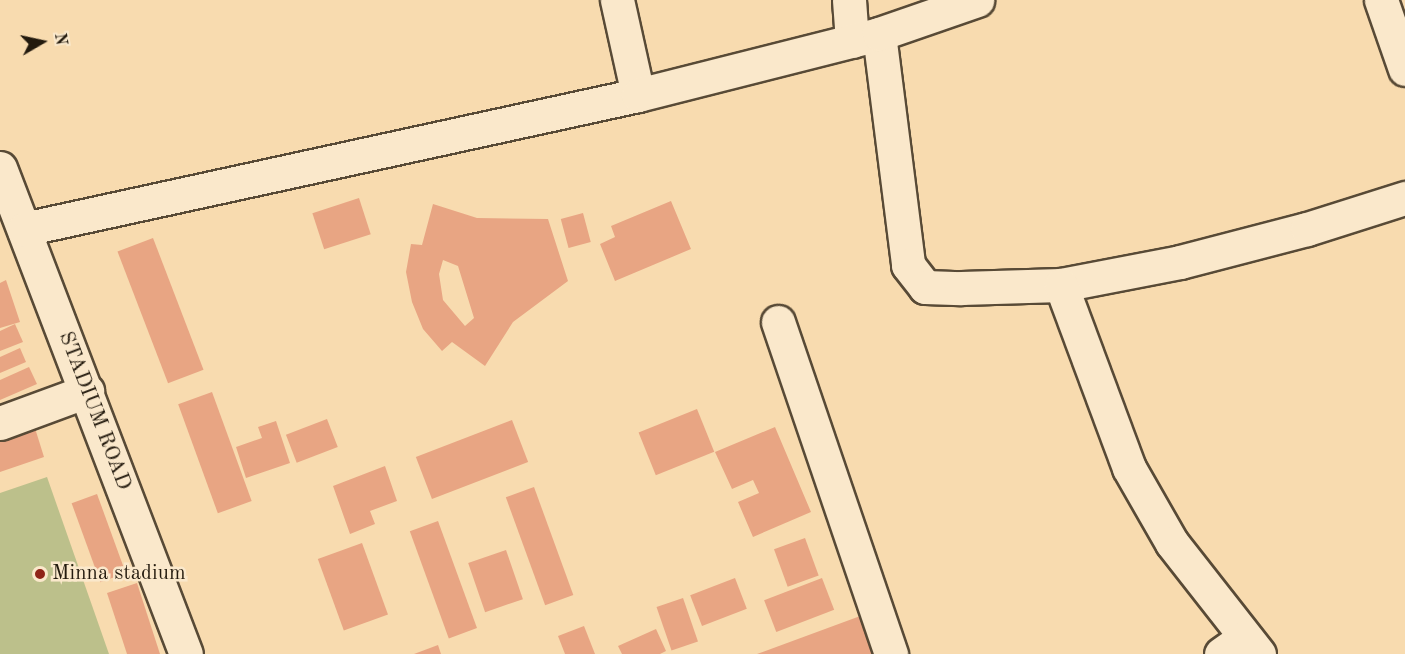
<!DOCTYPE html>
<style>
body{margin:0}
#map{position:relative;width:1405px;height:654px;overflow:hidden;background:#f8dbaf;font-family:"Old Standard TT",serif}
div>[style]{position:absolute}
.green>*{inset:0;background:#bcc08b}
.building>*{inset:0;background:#e8a583;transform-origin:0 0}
.roads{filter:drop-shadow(2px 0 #584a36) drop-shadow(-2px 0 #584a36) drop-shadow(0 2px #584a36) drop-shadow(0 -2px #584a36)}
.minor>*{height:33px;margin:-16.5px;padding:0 16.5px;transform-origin:16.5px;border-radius:16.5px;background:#fae8cb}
.dots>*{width:16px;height:16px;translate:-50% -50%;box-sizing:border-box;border:3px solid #fae8cb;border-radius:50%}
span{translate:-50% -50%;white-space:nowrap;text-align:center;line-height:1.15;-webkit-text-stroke:5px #fae8cb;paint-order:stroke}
.street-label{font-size:21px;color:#231a0e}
.poi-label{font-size:21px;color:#231a0e}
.left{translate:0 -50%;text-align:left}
.north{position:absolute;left:12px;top:12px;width:60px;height:60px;-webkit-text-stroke:4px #fae8cb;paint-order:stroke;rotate:81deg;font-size:16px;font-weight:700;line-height:24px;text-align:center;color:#231a0e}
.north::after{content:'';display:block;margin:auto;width:21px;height:27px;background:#231a0e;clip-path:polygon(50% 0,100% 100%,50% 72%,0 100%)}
</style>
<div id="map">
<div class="green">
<i style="clip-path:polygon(47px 477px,109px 654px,0 654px,0 493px)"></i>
</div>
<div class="building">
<i style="left:359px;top:198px;width:38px;height:49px;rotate:72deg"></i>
<i style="clip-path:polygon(671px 201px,691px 249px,615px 281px,600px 244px,615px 237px,611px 226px)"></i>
<i style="clip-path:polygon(evenodd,433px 204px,477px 218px,548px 219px,568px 281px,513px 322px,485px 366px,452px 342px,442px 351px,423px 329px,412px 302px,406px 272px,411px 244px,422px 245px,433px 204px,443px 260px,458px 266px,474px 318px,465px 326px,443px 300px,439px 274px,443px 260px)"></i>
<i style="left:583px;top:213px;width:30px;height:23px;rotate:75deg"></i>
<i style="left:153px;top:238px;width:141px;height:38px;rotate:69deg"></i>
<i style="clip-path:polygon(6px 280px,20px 322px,0 328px,0 283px)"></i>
<i style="clip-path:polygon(15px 324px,23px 342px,0 351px,0 331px)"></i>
<i style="clip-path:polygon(20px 348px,26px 362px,0 373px,0 357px)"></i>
<i style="clip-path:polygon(29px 367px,37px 384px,0 400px,0 380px)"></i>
<i style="left:212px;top:392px;width:116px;height:36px;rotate:70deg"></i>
<i style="left:697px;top:409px;width:46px;height:63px;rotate:68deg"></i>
<i style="left:327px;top:419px;width:30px;height:44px;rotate:69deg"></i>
<i style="left:512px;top:420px;width:45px;height:103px;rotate:69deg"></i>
<i style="clip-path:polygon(276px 421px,290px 463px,246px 478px,236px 447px,262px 438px,258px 427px)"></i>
<i style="clip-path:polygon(34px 425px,44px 457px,0 472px,0 437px)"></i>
<i style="clip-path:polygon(775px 427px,811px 512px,753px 537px,738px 502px,759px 493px,753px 480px,732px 489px,715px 452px)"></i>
<i style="clip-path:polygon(385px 466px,397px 501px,370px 511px,375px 524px,350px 534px,333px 486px)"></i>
<i style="left:534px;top:487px;width:115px;height:30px;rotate:70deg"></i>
<i style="left:97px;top:494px;width:84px;height:27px;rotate:70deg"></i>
<i style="left:438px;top:521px;width:114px;height:30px;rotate:70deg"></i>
<i style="left:805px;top:538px;width:40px;height:33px;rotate:70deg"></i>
<i style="left:362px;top:543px;width:76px;height:47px;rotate:70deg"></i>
<i style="left:506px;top:550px;width:52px;height:40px;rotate:71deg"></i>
<i style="left:735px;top:578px;width:33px;height:48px;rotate:69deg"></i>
<i style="left:822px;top:578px;width:34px;height:62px;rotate:69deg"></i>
<i style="clip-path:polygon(137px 583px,160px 654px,127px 654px,107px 593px)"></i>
<i style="left:683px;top:598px;width:46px;height:28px;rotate:71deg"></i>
<i style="clip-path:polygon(863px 615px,878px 654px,757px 654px)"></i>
<i style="clip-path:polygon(584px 626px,595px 654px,565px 654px,558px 636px)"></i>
<i style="clip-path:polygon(656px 629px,666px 651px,660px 654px,622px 654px,618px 646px)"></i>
<i style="clip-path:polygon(438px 645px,441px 654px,414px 654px)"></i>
</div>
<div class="roads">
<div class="minor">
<i style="left:617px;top:0;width:97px;rotate:77.5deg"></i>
<i style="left:849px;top:0;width:41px;rotate:85.8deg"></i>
<i style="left:1381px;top:0;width:73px;rotate:70.8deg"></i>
<i style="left:879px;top:34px;width:233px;rotate:82.8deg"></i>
<i style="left:908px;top:265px;width:28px;rotate:52deg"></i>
<i style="left:925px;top:287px;width:36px;rotate:2deg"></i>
<i style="left:961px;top:288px;width:100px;rotate:-1.7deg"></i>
<i style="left:1061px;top:285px;width:121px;rotate:-10.9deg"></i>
<i style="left:1180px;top:262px;width:131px;rotate:-14.6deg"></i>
<i style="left:1307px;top:229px;width:103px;rotate:-17.6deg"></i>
<i style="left:0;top:168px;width:520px;rotate:69.06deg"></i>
<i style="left:24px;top:229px;width:628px;rotate:-12.31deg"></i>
<i style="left:638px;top:95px;width:249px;rotate:-14.2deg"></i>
<i style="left:879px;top:34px;width:104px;rotate:-19.1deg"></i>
<i style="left:1061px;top:285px;width:195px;rotate:69.6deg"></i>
<i style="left:1129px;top:468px;width:86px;rotate:60.2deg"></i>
<i style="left:1172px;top:543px;width:141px;rotate:51.9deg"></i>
<i style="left:778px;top:322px;width:351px;rotate:71.2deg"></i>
<i style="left:0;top:423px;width:93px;rotate:-20.2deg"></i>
<i style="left:1221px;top:654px;width:29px;rotate:-35deg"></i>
</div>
</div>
<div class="dots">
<i style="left:40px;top:574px;background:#8f2418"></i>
</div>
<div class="street-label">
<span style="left:94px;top:411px;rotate:69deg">STADIUM ROAD</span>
</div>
<div class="poi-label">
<span class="left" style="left:52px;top:574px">Minna stadium</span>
</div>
<div class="north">N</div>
</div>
